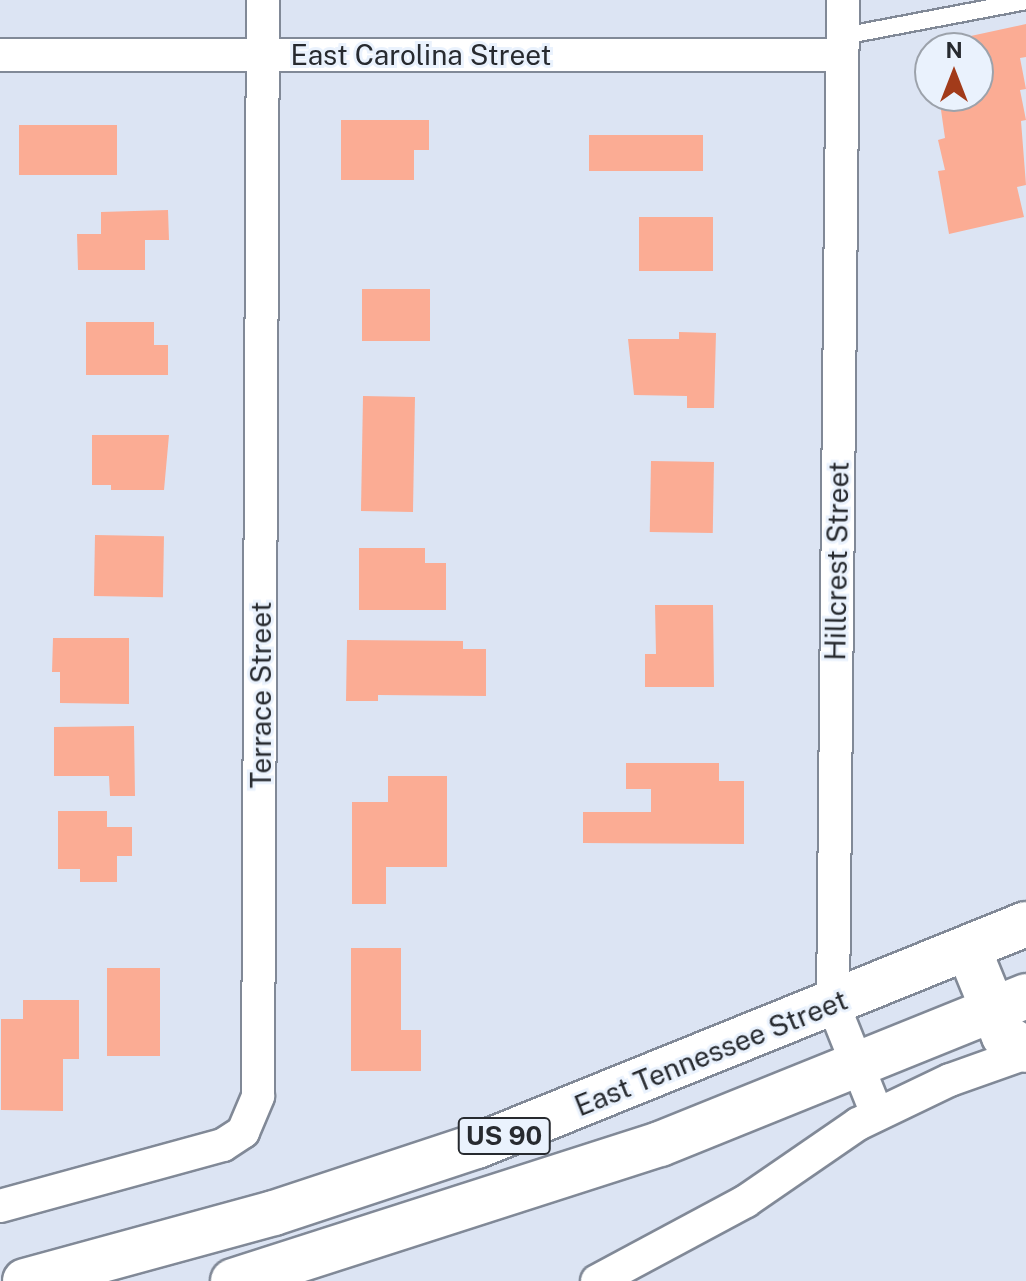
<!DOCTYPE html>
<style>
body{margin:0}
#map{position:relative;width:1026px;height:1281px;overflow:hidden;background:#dce4f3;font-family:"Public Sans",sans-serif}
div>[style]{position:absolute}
.building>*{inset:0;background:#fbac94;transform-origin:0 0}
.roads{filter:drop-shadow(2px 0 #818997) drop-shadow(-2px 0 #818997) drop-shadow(0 2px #818997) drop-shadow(0 -2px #818997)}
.lane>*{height:16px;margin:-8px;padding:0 8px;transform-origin:8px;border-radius:8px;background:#fff}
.street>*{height:32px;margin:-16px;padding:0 16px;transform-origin:16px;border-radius:16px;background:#fff}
.primary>*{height:44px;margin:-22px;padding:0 22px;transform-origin:22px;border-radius:22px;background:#fff}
span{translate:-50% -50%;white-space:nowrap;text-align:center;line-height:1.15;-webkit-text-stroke:6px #eaf2fd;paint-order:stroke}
.shield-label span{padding:2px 6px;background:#eaf2fd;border:2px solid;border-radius:6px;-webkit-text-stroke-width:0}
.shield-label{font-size:26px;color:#272a2f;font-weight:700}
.street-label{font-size:28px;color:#272a2f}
.north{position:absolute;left:914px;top:32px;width:80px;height:80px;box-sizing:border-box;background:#eaf2fd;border:2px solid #9ca2ab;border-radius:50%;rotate:0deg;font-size:22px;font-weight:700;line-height:32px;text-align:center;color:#272a2f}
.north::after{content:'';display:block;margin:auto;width:28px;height:36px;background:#a23b1a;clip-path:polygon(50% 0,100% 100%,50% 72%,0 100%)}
</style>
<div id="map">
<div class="building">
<i style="clip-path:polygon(1026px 24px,1026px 57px,1020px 58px,1026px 89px,1020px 90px,1026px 120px,1021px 121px,1026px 185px,1017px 187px,1024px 217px,949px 234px,938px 171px,945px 170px,938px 140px,945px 138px,939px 96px,978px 96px,978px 48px,944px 48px,943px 42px)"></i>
<i style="clip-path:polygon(341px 120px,429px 120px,429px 150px,414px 150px,414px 180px,341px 180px)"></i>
<i style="left:19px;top:125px;width:98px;height:50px"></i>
<i style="left:589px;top:135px;width:114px;height:36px"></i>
<i style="clip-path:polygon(168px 210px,169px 240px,145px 240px,145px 270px,78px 270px,77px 234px,101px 234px,101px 212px)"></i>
<i style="left:639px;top:217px;width:74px;height:54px"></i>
<i style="left:362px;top:289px;width:68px;height:52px"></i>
<i style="clip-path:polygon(86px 322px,154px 322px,154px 345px,168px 345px,168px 375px,86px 375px)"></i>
<i style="clip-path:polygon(679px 332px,716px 333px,714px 408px,687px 408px,687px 396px,634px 395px,628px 339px,679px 339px)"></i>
<i style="left:363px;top:396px;width:52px;height:115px;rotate:1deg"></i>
<i style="clip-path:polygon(92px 435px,169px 435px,164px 490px,111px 490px,111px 485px,92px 485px)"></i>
<i style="left:651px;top:461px;width:63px;height:71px;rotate:1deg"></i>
<i style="left:95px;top:535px;width:69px;height:61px;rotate:1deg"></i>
<i style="clip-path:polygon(359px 548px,425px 548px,425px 563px,446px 563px,446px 610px,359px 610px)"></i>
<i style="clip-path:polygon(655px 605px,713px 605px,714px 687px,645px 687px,645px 654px,656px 654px)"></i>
<i style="clip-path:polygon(53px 638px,129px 638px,129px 704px,60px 703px,60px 672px,52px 672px)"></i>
<i style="clip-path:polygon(347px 640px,463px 641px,463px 649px,486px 649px,486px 696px,378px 695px,378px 701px,346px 701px)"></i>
<i style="clip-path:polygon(134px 726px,135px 796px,110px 796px,109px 776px,54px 776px,54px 727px)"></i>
<i style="clip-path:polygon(626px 763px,719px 763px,719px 781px,744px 781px,744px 844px,583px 843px,583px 812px,651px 812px,651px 789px,626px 789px)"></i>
<i style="clip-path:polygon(388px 776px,447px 776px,447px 867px,386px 867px,386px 904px,352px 904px,352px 802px,388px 802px)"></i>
<i style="clip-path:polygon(58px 811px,107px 811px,107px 827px,132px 827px,132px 856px,117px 856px,117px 882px,80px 882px,80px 869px,58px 869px)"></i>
<i style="clip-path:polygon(351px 948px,401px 948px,401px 1030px,421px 1030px,421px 1071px,351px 1071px)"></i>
<i style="left:107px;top:968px;width:53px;height:88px"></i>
<i style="clip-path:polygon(23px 1000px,79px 1000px,79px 1059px,63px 1059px,63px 1111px,1px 1110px,1px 1019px,23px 1019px)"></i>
</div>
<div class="roads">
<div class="lane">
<i style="left:843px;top:36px;width:186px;rotate:-10.8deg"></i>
</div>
<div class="street">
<i style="left:843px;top:0;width:1004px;rotate:90.57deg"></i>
<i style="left:833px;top:1004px;width:118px;rotate:68.2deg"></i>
<i style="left:0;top:55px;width:842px"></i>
<i style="left:0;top:1206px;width:231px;rotate:-15.3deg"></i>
<i style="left:223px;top:1145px;width:24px;rotate:-33deg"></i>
<i style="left:243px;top:1132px;width:39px;rotate:-67deg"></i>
<i style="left:258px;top:1096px;width:1096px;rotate:-89.74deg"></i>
<i style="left:597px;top:1281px;width:169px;rotate:-28.2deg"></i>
<i style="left:746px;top:1201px;width:136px;rotate:-34.5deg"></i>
<i style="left:858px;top:1124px;width:102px;rotate:-25.6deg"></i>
<i style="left:950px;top:1080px;width:81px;rotate:-19.6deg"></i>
</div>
<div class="primary">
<i style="left:968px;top:948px;width:95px;rotate:67.8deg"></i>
<i style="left:1004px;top:1036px;width:26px;rotate:32deg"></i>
<i style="left:25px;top:1281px;width:258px;rotate:-15.3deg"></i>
<i style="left:274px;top:1213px;width:214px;rotate:-18.3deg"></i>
<i style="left:477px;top:1146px;width:592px;rotate:-22.02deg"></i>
<i style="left:233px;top:1281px;width:448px;rotate:-17.8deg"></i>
<i style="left:660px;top:1144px;width:395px;rotate:-22deg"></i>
</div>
</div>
<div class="shield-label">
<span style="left:504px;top:1136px">US 90</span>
</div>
<div class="street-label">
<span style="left:421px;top:55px">East Carolina Street</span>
<span style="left:837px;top:561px;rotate:-89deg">Hillcrest Street</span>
<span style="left:261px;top:695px;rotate:-90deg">Terrace Street</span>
<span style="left:711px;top:1053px;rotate:-22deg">East Tennessee Street</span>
</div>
<div class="north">N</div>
</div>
